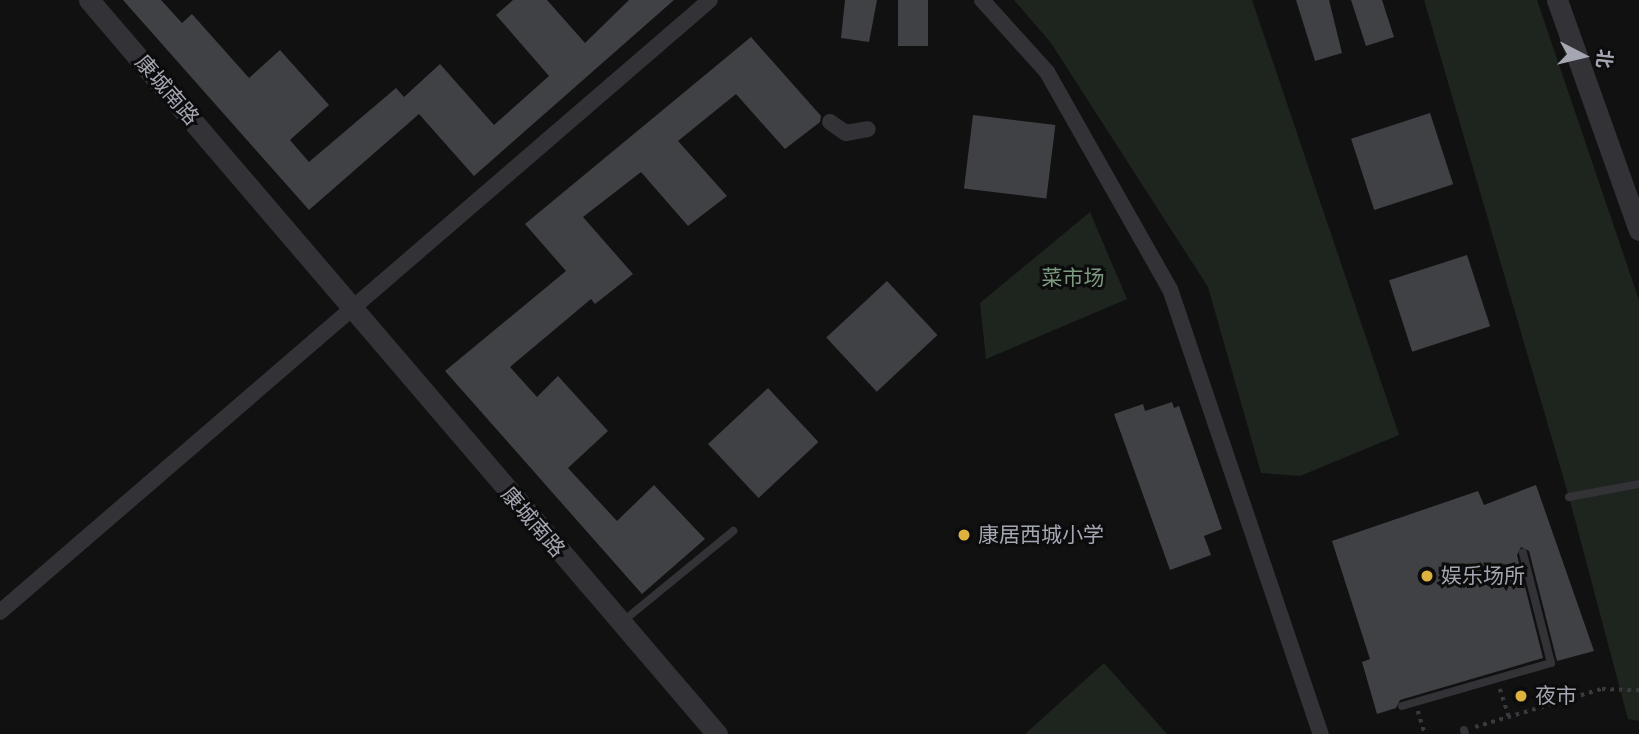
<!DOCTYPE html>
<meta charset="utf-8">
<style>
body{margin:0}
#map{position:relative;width:1639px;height:734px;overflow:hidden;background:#111112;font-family:"Space Grotesk","Noto Sans SC",sans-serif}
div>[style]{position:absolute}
.green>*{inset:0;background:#1e251f}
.building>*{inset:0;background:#404145;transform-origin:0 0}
.path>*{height:3.5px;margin-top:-1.75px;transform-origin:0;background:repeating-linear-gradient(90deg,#393a3e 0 3.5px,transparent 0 8.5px)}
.service>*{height:8px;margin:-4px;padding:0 4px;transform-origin:4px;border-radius:4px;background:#333337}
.minor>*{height:16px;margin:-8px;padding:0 8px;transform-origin:8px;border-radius:8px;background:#333337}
.tertiary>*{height:21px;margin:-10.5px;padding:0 10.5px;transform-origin:10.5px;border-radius:10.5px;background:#333337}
.dots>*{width:19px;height:19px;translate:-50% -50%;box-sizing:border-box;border:4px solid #0c0c0d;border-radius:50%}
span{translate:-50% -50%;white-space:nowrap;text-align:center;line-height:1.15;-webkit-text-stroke:6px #0c0c0d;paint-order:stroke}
.street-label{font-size:21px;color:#a4a7b2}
.park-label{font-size:21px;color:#7d9b81}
.poi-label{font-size:21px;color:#a4a7b2}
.left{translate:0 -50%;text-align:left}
.north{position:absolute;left:1548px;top:21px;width:70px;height:70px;-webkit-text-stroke:5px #0c0c0d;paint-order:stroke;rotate:97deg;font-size:19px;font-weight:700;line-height:28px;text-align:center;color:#a4a7b2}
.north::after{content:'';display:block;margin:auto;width:24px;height:32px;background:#a4a7b2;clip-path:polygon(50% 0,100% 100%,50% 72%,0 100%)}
</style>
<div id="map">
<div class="green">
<i style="clip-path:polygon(1014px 0,1252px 0,1399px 435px,1300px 476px,1261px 473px,1208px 287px,1051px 43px)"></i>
<i style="clip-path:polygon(1424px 0,1537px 0,1639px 300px,1639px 721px,1628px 719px,1569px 497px)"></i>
<i style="clip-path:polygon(1090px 212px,1127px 299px,986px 359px,980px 303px)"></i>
<i style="clip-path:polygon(1104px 663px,1167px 734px,1025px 734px)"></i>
</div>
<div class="building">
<i style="clip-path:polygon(123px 0,161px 0,182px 23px,192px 14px,249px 78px,280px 50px,329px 105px,290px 140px,309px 162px,396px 88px,404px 97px,440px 64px,494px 125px,549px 76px,496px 15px,513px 0,547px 0,585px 43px,629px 0,674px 0,474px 176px,419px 114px,309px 210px)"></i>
<i style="clip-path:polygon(845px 0,877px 0,869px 42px,841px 38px)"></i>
<i style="left:898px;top:0;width:30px;height:46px"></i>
<i style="clip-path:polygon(1296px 0,1329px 0,1342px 53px,1315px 61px)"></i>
<i style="clip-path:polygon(1351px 0,1382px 0,1394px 37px,1366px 46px)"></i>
<i style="clip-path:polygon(751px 37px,821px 116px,820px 122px,785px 149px,736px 94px,678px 141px,727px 196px,688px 226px,641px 172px,583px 217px,633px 274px,595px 304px,591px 299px,510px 367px,537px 397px,558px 376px,608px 431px,568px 468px,617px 521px,654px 485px,705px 539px,642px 594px,445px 371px,566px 271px,525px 224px)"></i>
<i style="left:1430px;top:113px;width:75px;height:83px;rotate:72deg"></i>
<i style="left:973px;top:115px;width:83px;height:74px;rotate:7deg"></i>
<i style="left:1467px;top:255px;width:75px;height:82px;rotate:72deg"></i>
<i style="left:887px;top:281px;width:74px;height:83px;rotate:47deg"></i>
<i style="left:768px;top:388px;width:74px;height:82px;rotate:47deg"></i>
<i style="clip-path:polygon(1172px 402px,1174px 408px,1179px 406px,1222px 529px,1204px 536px,1211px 555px,1170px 570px,1114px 414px,1143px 404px,1145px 411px)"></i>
<i style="clip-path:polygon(1536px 485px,1594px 651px,1557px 661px,1529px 551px,1521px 547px,1517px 555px,1543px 658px,1400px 700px,1396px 708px,1377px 714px,1362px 662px,1370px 659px,1332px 541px,1478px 491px,1484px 505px)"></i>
</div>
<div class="path">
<i style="left:1500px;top:689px;width:29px;rotate:72deg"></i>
<i style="left:1418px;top:711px;width:24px;rotate:73deg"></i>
<i style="left:1475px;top:727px;width:133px;rotate:-16.7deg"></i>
<i style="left:1602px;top:689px;width:37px;rotate:2deg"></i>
</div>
<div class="service">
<i style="left:1569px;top:497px;width:71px;rotate:-10.5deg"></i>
<i style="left:622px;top:622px;width:144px;rotate:-39.3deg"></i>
<i style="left:1402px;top:706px;width:155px;rotate:-16.1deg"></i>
<i style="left:1551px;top:663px;width:114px;rotate:-104.3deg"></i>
<i style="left:1464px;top:730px;width:4px;rotate:76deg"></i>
</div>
<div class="minor">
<i style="left:982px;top:0;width:97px;rotate:47.9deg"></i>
<i style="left:1047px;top:72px;width:249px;rotate:60.5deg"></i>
<i style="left:1170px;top:289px;width:470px;rotate:71.3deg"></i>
<i style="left:830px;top:122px;width:19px;rotate:35deg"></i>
<i style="left:846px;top:133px;width:22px;rotate:-10deg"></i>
<i style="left:0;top:612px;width:937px;rotate:-40.76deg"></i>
</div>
<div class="tertiary">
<i style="left:89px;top:0;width:966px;rotate:49.45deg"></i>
<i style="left:1557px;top:0;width:244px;rotate:70.4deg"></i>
</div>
<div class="dots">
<i style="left:964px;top:535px;background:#deb23e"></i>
<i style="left:1427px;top:576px;background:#deb23e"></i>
<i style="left:1521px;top:696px;background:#deb23e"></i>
</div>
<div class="street-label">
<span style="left:167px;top:90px;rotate:49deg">康城南路</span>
<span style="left:533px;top:522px;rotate:49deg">康城南路</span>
</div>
<div class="park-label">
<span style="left:1073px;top:278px">菜市场</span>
</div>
<div class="poi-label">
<span class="left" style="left:978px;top:535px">康居西城小学</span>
<span class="left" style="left:1441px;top:576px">娱乐场所</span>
<span class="left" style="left:1535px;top:696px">夜市</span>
</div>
<div class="north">北</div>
</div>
